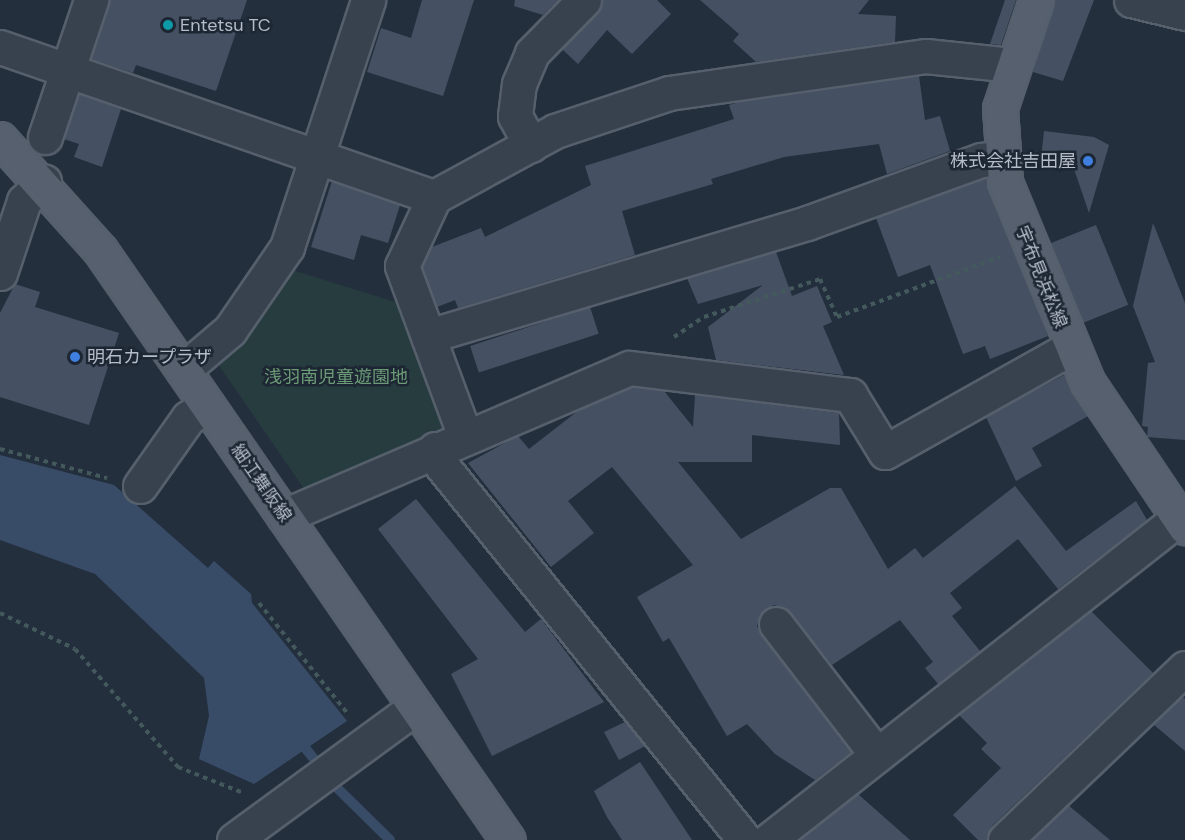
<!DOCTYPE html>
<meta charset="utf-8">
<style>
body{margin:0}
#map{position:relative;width:1185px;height:840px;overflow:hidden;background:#242f3e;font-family:"DM Sans","Noto Sans JP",sans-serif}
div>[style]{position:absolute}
.green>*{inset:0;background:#263c3f}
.water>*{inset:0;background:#394c67}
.stream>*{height:10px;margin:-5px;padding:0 5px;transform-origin:5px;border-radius:5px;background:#394c67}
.building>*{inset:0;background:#455162;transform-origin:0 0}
.path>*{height:4px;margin-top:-2px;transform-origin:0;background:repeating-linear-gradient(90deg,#44595c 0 4.5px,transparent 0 9px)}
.roads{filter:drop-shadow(2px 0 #565f6c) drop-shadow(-2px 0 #565f6c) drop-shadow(0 2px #565f6c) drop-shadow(0 -2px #565f6c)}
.minor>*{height:33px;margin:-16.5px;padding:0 16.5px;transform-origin:16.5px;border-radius:16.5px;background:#38414e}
.major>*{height:33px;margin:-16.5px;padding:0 16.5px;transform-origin:16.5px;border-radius:16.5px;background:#56606e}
.dots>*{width:16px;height:16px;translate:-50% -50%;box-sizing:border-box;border:3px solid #1d2633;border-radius:50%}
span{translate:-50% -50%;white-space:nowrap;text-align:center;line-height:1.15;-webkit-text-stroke:5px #1d2633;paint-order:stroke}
.poi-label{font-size:18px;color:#b4bcc9}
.left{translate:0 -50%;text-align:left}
.right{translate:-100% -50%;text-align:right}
.street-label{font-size:18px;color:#b4bcc9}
.park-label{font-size:18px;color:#6b9a76}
</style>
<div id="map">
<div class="green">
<i style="clip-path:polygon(292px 270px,405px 305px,451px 430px,307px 493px,218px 364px,265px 314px)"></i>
</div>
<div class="water">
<i style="clip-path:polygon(0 455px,114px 485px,208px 568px,214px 561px,251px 594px,252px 603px,347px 721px,254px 784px,199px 759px,209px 716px,204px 678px,95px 574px,0 540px)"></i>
</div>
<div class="stream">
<i style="left:306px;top:749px;width:13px;rotate:51deg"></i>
<i style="left:330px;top:781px;width:84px;rotate:44.5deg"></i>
</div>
<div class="building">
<i style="clip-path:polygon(109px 0,247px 0,216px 91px,136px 65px,133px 73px,91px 59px)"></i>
<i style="clip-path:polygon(422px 0,474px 0,443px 96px,367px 72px,381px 28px,411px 38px)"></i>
<i style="clip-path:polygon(515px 0,558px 0,543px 15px,514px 6px)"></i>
<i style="clip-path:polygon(602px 0,657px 0,671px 14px,632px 54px,607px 30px,578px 64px,562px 49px,597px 13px)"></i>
<i style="clip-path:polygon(700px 0,869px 0,858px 14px,896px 16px,895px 42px,756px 62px,733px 41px,739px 34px)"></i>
<i style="clip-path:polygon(1005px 0,1016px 0,1001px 45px,990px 44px)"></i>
<i style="clip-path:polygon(1054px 0,1094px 0,1063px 81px,1033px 72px)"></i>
<i style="clip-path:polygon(919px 76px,925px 120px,940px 116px,950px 151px,887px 174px,879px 144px,784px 157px,711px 179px,713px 184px,622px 211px,635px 255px,458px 308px,455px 300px,437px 307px,422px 267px,432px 247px,481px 228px,485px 237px,591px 185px,585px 166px,734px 119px,729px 105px,739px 102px)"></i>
<i style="clip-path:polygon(79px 94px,121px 109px,102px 167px,74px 157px,79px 144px,64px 139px)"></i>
<i style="clip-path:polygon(1044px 131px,1094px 137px,1109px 145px,1089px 213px,1072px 163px,1041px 159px)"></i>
<i style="clip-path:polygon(986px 178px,1048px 336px,990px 359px,985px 346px,963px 354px,930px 265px,898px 277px,876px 218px)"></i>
<i style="clip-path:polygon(332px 181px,400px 205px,388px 243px,361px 235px,354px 260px,311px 247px)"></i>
<i style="clip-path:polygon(1153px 223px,1185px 303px,1185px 440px,1147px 437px,1148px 427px,1142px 426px,1148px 363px,1155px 362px,1133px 306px)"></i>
<i style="left:1096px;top:225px;width:86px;height:49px;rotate:68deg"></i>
<i style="clip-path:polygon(776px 252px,792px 296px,817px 286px,832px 322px,823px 326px,844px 375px,716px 360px,708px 327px,763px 285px,698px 304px,687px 278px)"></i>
<i style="clip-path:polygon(15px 284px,40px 292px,35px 307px,119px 333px,89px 425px,0 397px,0 313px)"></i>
<i style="left:590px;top:307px;width:28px;height:126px;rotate:72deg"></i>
<i style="clip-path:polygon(1064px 375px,1088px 416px,1032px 448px,1042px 466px,1016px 481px,986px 417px)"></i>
<i style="clip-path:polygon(632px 387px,664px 391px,693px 427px,695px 395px,839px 413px,840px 445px,752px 435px,752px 462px,678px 462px,741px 539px,830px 488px,841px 488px,888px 569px,915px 548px,923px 558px,1015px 486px,1066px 551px,1136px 501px,1147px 520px,1058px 589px,1018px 539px,950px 593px,962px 608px,952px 616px,980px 651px,938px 684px,925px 668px,933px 662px,900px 620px,832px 665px,790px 612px,774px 605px,764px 610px,757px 626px,761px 635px,851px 752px,815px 780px,775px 754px,747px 724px,727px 736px,669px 638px,663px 642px,637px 597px,693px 565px,612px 467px,568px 501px,594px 533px,551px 567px,468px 463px,518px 436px,529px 449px,579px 410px)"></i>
<i style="clip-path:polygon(416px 499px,525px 632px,541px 619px,604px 702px,492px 756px,451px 674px,478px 659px,378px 529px)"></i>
<i style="clip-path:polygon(1091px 611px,1153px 673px,992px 826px,987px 840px,978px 840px,953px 815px,1001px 768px,981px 749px,987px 743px,959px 715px)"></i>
<i style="clip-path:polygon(1182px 697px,1185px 699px,1185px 751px,1153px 724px)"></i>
<i style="clip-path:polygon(625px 722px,645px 746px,619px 760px,604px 732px)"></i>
<i style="clip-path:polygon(640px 762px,692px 840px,622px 840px,607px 817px,594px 791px)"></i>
<i style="clip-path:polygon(858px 794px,910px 840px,800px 840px,801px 838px)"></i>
<i style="clip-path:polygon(1068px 805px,1110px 840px,1032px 840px)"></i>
</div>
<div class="path">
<i style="left:674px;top:337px;width:36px;rotate:-34deg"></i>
<i style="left:704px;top:317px;width:122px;rotate:-18.1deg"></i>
<i style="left:820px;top:279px;width:42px;rotate:65.9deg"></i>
<i style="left:837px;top:317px;width:174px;rotate:-20.2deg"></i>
<i style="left:0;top:449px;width:111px;rotate:15.2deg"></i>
<i style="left:259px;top:603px;width:141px;rotate:51.3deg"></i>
<i style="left:0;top:613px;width:83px;rotate:25.6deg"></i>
<i style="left:75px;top:649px;width:157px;rotate:48.9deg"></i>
<i style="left:178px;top:767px;width:68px;rotate:21.6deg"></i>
</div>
<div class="roads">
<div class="minor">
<i style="left:1131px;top:0;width:56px;rotate:13.5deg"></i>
<i style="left:0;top:47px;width:459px;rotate:19.1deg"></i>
<i style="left:434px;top:197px;width:138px;rotate:-28.6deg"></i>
<i style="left:555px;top:131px;width:120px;rotate:-18.4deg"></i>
<i style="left:669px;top:93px;width:260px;rotate:-8.2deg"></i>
<i style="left:926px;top:56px;width:85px;rotate:6deg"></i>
<i style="left:45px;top:137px;width:145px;rotate:-71.4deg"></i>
<i style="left:531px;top:145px;width:33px;rotate:-119deg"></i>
<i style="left:515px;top:116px;width:32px;rotate:-83deg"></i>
<i style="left:519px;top:84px;width:34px;rotate:-67deg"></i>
<i style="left:532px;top:53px;width:74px;rotate:-45.5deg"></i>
<i style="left:434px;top:197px;width:76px;rotate:114.9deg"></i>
<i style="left:402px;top:266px;width:181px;rotate:69.7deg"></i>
<i style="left:0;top:273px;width:76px;rotate:-71.6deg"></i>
<i style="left:24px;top:201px;width:28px;rotate:-44deg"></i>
<i style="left:428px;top:336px;width:395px;rotate:-16.6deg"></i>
<i style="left:807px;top:223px;width:185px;rotate:-19.9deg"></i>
<i style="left:981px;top:160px;width:19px;rotate:-6deg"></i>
<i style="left:183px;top:370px;width:62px;rotate:-40.4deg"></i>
<i style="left:230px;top:330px;width:101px;rotate:-55.5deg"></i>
<i style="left:287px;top:247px;width:260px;rotate:-71.8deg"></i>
<i style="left:435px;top:449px;width:18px;rotate:68deg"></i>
<i style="left:442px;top:466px;width:481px;rotate:51deg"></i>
<i style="left:140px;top:486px;width:83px;rotate:-54.8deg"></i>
<i style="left:188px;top:418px;width:23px;rotate:-34deg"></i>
<i style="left:284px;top:516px;width:375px;rotate:-23.2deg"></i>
<i style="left:629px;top:368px;width:223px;rotate:7deg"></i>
<i style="left:850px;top:395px;width:67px;rotate:58.4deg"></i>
<i style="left:885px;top:452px;width:212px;rotate:-29.3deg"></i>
<i style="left:776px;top:624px;width:165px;rotate:52.4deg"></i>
<i style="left:234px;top:840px;width:225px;rotate:-36.2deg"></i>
<i style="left:769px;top:840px;width:521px;rotate:-38.14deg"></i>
<i style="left:1005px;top:840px;width:249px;rotate:-43.7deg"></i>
</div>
<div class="major">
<i style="left:1036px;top:0;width:114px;rotate:108.4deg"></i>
<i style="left:1000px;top:108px;width:74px;rotate:86.1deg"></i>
<i style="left:1005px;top:182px;width:217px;rotate:67.6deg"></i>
<i style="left:1088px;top:383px;width:174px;rotate:56deg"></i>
<i style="left:0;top:139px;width:149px;rotate:48deg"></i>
<i style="left:100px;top:250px;width:717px;rotate:55.34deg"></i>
</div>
</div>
<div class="dots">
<i style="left:168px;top:25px;background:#0f9aa8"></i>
<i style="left:1088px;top:161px;background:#3f7fe0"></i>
<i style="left:75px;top:357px;background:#3f7fe0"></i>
</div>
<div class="poi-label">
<span class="left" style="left:180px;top:25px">Entetsu TC</span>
<span class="right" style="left:1076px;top:161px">株式会社吉田屋</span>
<span class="left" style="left:87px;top:357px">明石カープラザ</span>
</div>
<div class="street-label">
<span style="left:1041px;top:277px;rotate:68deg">宇布見浜松線</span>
<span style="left:261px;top:483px;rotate:55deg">細江舞阪線</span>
</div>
<div class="park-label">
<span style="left:336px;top:377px">浅羽南児童遊園地</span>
</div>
</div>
